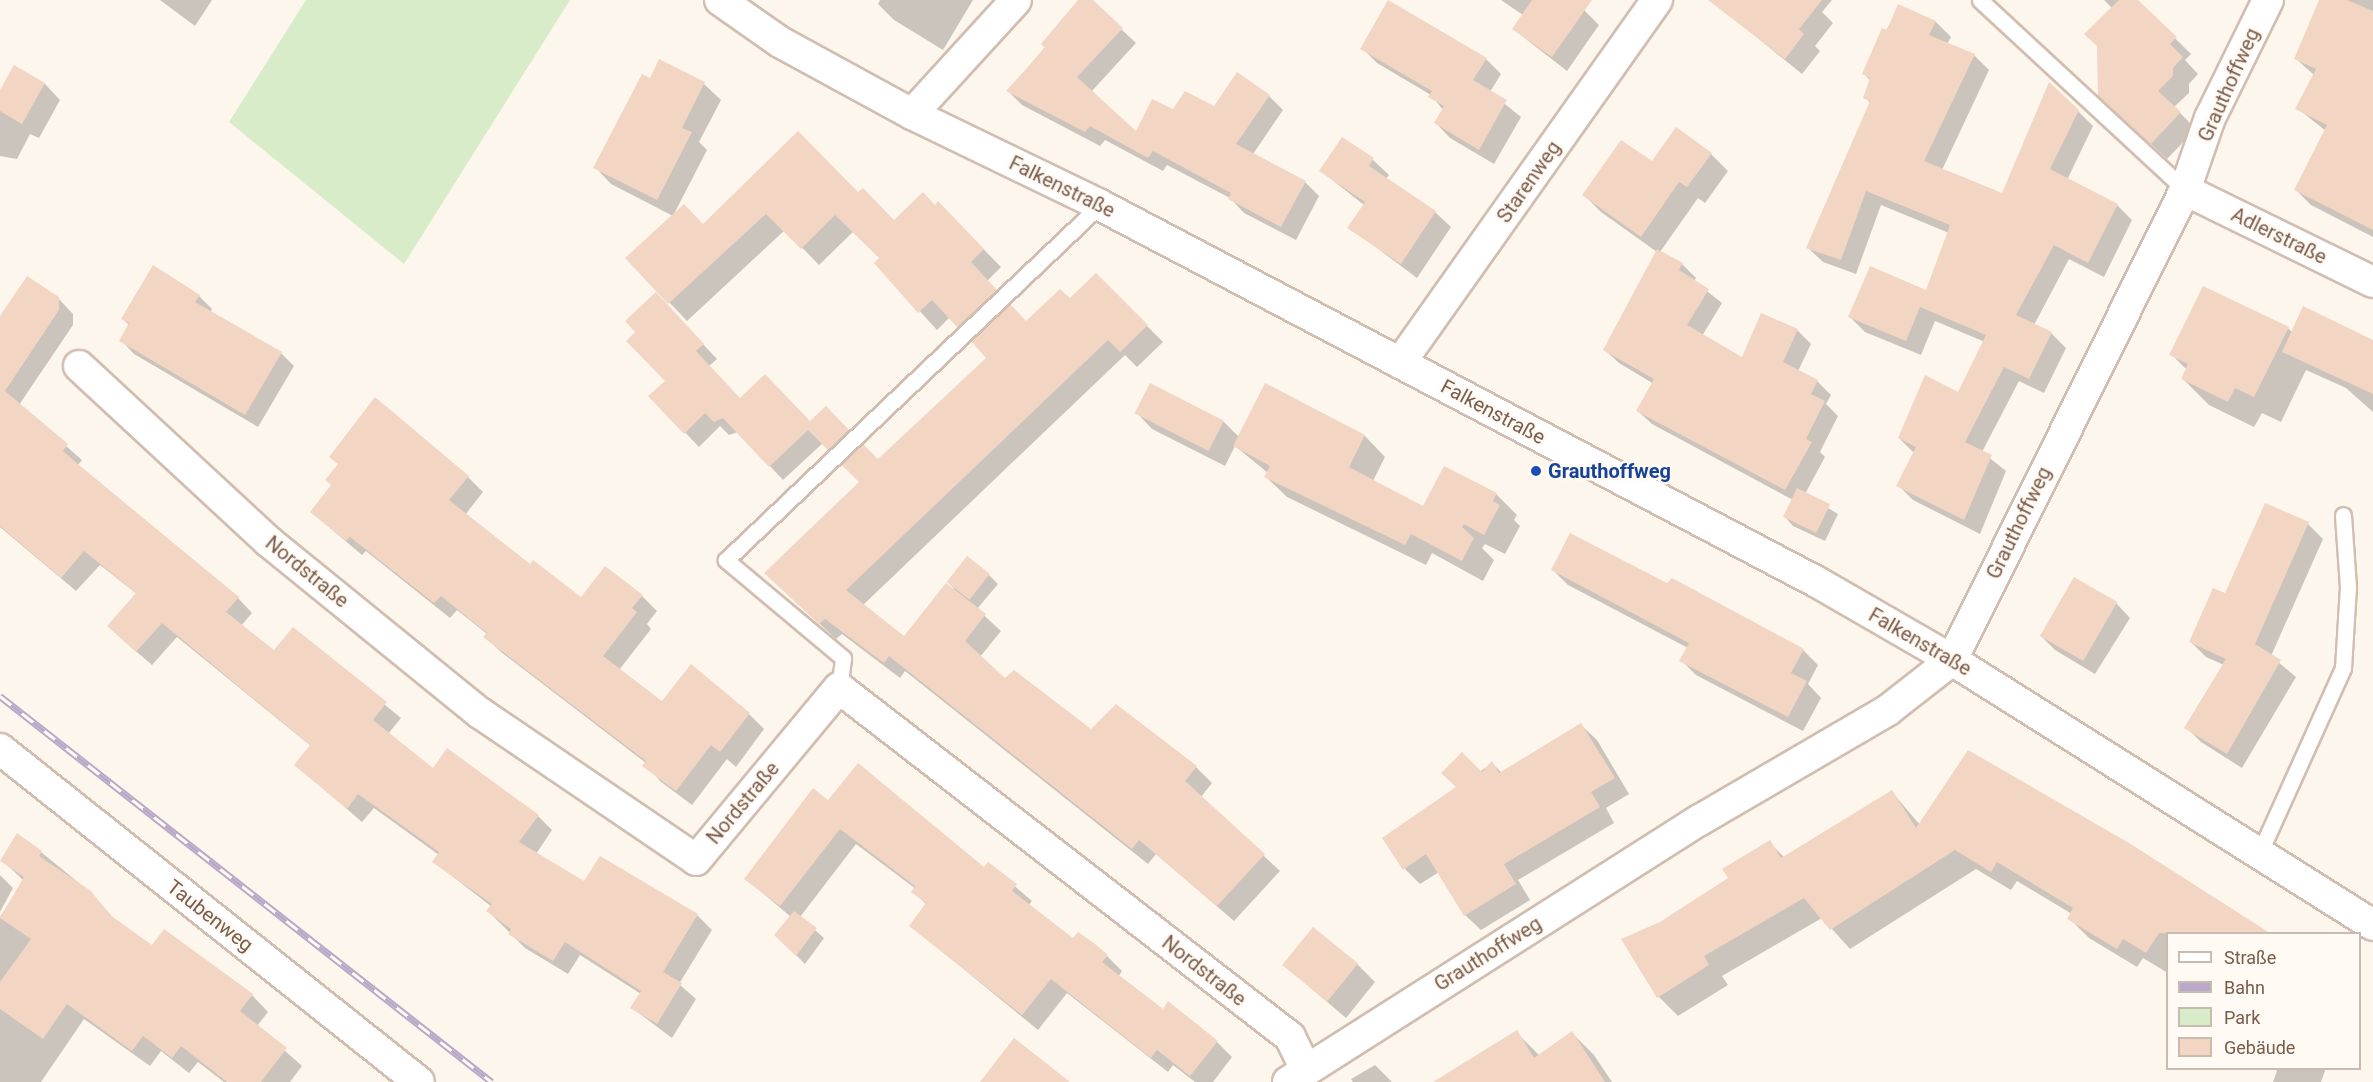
<!DOCTYPE html>
<meta charset="utf-8">
<style>
body{margin:0}
#map{position:relative;width:2373px;height:1082px;overflow:hidden;background:#fdf6ec;font-family:Roboto,sans-serif}
div>[style]{position:absolute}
.green>*{inset:0;background:#d8ecc9}
.shadow>*{inset:0;background:#0003}
.building>*{inset:0;background:#f3d5c3;transform-origin:0 0}
.roads{filter:drop-shadow(2px 0 #d1beb0) drop-shadow(-2px 0 #d1beb0) drop-shadow(0 2px #d1beb0) drop-shadow(0 -2px #d1beb0)}
.service>*{height:15px;margin:-7.5px;padding:0 7.5px;transform-origin:7.5px;border-radius:7.5px;background:#fff}
.minor>*{height:30px;margin:-15px;padding:0 15px;transform-origin:15px;border-radius:15px;background:#fff}
.rail>*{height:7px;margin-top:-3.5px;transform-origin:0;background:repeating-linear-gradient(90deg,#fffaf3 0 14px,#b9a8c9 0 28px);box-sizing:border-box;border-block:2px solid #b9a8c9}
.dots>*{width:16px;height:16px;translate:-50% -50%;box-sizing:border-box;border:3px solid #fffaf3;border-radius:50%}
span{translate:-50% -50%;white-space:nowrap;text-align:center;line-height:1.15;-webkit-text-stroke:5px #fffaf3;paint-order:stroke}
.street-label{font-size:20px;color:#7a5c4d}
.transit-label{font-size:20px;color:#164399;font-weight:700}
.left{translate:0 -50%;text-align:left}
.legend{position:absolute;left:2166px;top:932px;width:195px;height:138px;box-sizing:border-box;background:#fffaf3;border:2px solid #cabbb1;margin:0;padding:8px 10px;list-style:none;font-size:18px;color:#7a5c4d}
.legend li{display:flex;align-items:center;gap:12px;height:30px}
.legend b{width:30px;border:2px solid #cabbb1}
</style>
<div id="map">
<div class="green">
<i style="clip-path:polygon(306px 0,570px 0,404px 264px,229px 122px)"></i>
</div>
<div class="shadow">
<i style="clip-path:polygon(160px 0,212px 0,195px 26px)"></i>
<i style="clip-path:polygon(880px 0,973px 0,943px 50px,894px 20px,878px 4px)"></i>
<i style="clip-path:polygon(1085px 0,1090px 0,1136px 43px,1091px 92px,1136px 133px,1173px 111px,1214px 108px,1269px 96px,1283px 110px,1253px 154px,1305px 182px,1319px 196px,1296px 240px,1244px 213px,1230px 198px,1167px 165px,1163px 171px,1105px 140px,1100px 146px,1022px 105px,1008px 91px)"></i>
<i style="clip-path:polygon(1501px 0,1587px 0,1584px 10px,1599px 25px,1567px 71px,1513px 29px,1523px 15px)"></i>
<i style="clip-path:polygon(1739px 0,1832px 0,1822px 12px,1833px 23px,1815px 46px,1820px 51px,1802px 74px,1728px 14px)"></i>
<i style="clip-path:polygon(2104px 0,2136px 0,2191px 54px,2185px 60px,2198px 74px,2189px 84px,2189px 93px,2174px 107px,2196px 129px,2167px 159px,2114px 109px,2112px 8px)"></i>
<i style="clip-path:polygon(2322px 0,2373px 0,2373px 237px,2311px 205px,2296px 190px,2326px 131px,2297px 108px,2314px 75px,2295px 58px)"></i>
<i style="clip-path:polygon(1899px 6px,1936px 22px,1951px 37px,1947px 44px,1974px 55px,1989px 70px,1942px 170px,2003px 195px,2078px 111px,2093px 126px,2067px 180px,2117px 205px,2132px 220px,2104px 277px,2069px 259px,2034px 325px,2051px 333px,2066px 348px,2044px 393px,2019px 381px,1982px 452px,2006px 471px,1980px 534px,1913px 500px,1898px 485px,1914px 453px,1899px 438px,1959px 394px,1985px 342px,1935px 321px,1921px 355px,1865px 332px,1850px 317px,1927px 292px,1949px 233px,1881px 205px,1856px 274px,1823px 262px,1807px 247px,1870px 103px,1865px 97px,1871px 81px,1864px 74px)"></i>
<i style="clip-path:polygon(1362px 48px,1486px 59px,1501px 74px,1490px 92px,1521px 117px,1494px 164px,1450px 138px,1436px 123px,1443px 110px,1431px 95px,1377px 63px)"></i>
<i style="clip-path:polygon(15px 67px,45px 84px,60px 100px,39px 138px,30px 134px,17px 159px,0 156px,0 93px)"></i>
<i style="clip-path:polygon(651px 80px,704px 84px,721px 100px,699px 142px,707px 150px,674px 214px,704px 226px,858px 194px,894px 222px,935px 207px,956px 221px,1001px 267px,987px 281px,1026px 322px,1070px 300px,1096px 275px,1163px 342px,1137px 367px,1125px 355px,862px 606px,904px 638px,954px 589px,948px 582px,989px 575px,998px 584px,977px 609px,1001px 631px,980px 657px,1005px 680px,1091px 731px,1196px 767px,1212px 783px,1201px 797px,1280px 871px,1234px 921px,1156px 854px,1148px 864px,905px 671px,900px 678px,842px 634px,836px 639px,782px 589px,861px 483px,823px 443px,783px 480px,738px 432px,729px 435px,720px 426px,699px 447px,650px 396px,667px 381px,669px 308px,717px 359px,709px 366px,740px 399px,810px 423px,840px 421px,878px 461px,988px 358px,950px 317px,937px 330px,876px 263px,881px 258px,854px 231px,819px 265px,785px 230px,687px 321px,627px 258px,673px 216px,611px 184px,595px 167px)"></i>
<i style="clip-path:polygon(1343px 139px,1373px 160px,1389px 175px,1386px 179px,1435px 212px,1451px 227px,1417px 278px,1349px 227px,1364px 205px,1321px 171px)"></i>
<i style="clip-path:polygon(1711px 154px,1728px 171px,1705px 203px,1698px 198px,1660px 252px,1682px 264px,1696px 278px,1694px 281px,1722px 303px,1702px 336px,1743px 359px,1797px 330px,1811px 344px,1798px 371px,1817px 381px,1831px 395px,1826px 404px,1838px 416px,1820px 452px,1825px 457px,1805px 494px,1838px 514px,1825px 541px,1793px 526px,1785px 517px,1793px 500px,1652px 424px,1638px 411px,1654px 384px,1619px 363px,1605px 350px,1657px 252px,1601px 212px,1584px 195px,1652px 164px)"></i>
<i style="clip-path:polygon(199px 296px,212px 309px,210px 313px,281px 353px,294px 366px,258px 427px,134px 354px,121px 340px,129px 325px,122px 318px)"></i>
<i style="clip-path:polygon(58px 298px,73px 314px,73px 325px,19px 405px,82px 460px,77px 466px,238px 598px,252px 613px,241px 626px,274px 652px,293px 629px,401px 718px,388px 734px,434px 770px,538px 816px,552px 830px,536px 854px,585px 883px,601px 858px,697px 915px,712px 930px,679px 984px,696px 999px,672px 1038px,632px 1008px,641px 994px,580px 955px,568px 974px,525px 948px,488px 911px,492px 907px,434px 862px,439px 855px,374px 808px,362px 822px,296px 765px,311px 746px,177px 637px,152px 665px,123px 640px,137px 594px,100px 565px,76px 591px,0 527px,0 319px)"></i>
<i style="clip-path:polygon(2288px 328px,2293px 333px,2373px 342px,2373px 412px,2346px 388px,2306px 370px,2281px 422px,2262px 413px,2254px 427px,2209px 405px,2183px 379px,2187px 370px,2171px 354px)"></i>
<i style="clip-path:polygon(1151px 385px,1224px 422px,1239px 437px,1265px 385px,1365px 436px,1385px 457px,1373px 481px,1423px 508px,1445px 468px,1496px 494px,1517px 515px,1514px 520px,1520px 526px,1505px 554px,1485px 544px,1482px 548px,1494px 560px,1483px 581px,1432px 553px,1426px 565px,1287px 497px,1266px 477px,1268px 473px,1235px 446px,1225px 466px,1152px 429px,1137px 413px)"></i>
<i style="clip-path:polygon(468px 477px,483px 492px,465px 515px,530px 566px,581px 599px,642px 596px,657px 611px,647px 624px,651px 629px,619px 670px,663px 703px,749px 714px,764px 729px,736px 767px,727px 759px,692px 805px,660px 781px,646px 763px,501px 652px,485px 637px,487px 634px,457px 610px,450px 618px,366px 551px,362px 555px,311px 512px)"></i>
<i style="clip-path:polygon(2308px 524px,2323px 539px,2271px 656px,2296px 677px,2242px 768px,2201px 742px,2186px 727px,2224px 665px,2206px 657px,2191px 642px)"></i>
<i style="clip-path:polygon(1553px 570px,1668px 584px,1803px 650px,1818px 665px,1808px 684px,1821px 698px,1803px 731px,1696px 675px,1681px 660px,1688px 648px,1568px 585px)"></i>
<i style="clip-path:polygon(2116px 603px,2130px 618px,2095px 674px,2055px 650px,2040px 635px)"></i>
<i style="clip-path:polygon(1581px 725px,1597px 740px,1629px 794px,1606px 808px,1614px 823px,1518px 880px,1530px 900px,1481px 930px,1465px 915px,1439px 872px,1420px 884px,1405px 869px,1457px 788px,1492px 763px,1502px 773px)"></i>
<i style="clip-path:polygon(1968px 752px,2269px 934px,2168px 934px,2168px 973px,2143px 958px,2137px 967px,2089px 938px,2069px 918px,2072px 914px,2017px 881px,2011px 890px,1976px 869px,1850px 949px,1822px 918px,1722px 976px,1728px 985px,1678px 1016px,1659px 997px,1660px 923px,1730px 879px,1769px 842px,1785px 858px,1892px 792px,1920px 825px)"></i>
<i style="clip-path:polygon(829px 802px,985px 869px,989px 864px,1032px 901px,1028px 906px,1074px 940px,1107px 956px,1122px 971px,1118px 977px,1163px 1011px,1217px 1042px,1232px 1057px,1213px 1082px,1195px 1082px,1173px 1065px,1168px 1072px,1067px 993px,1038px 1030px,911px 926px,927px 905px,913px 892px,916px 889px,856px 844px,800px 917px,824px 938px,805px 964px,776px 935px,791px 917px,746px 879px)"></i>
<i style="clip-path:polygon(41px 852px,90px 892px,117px 922px,152px 947px,252px 995px,268px 1012px,257px 1026px,302px 1066px,290px 1082px,224px 1082px,198px 1062px,189px 1073px,161px 1051px,150px 1066px,84px 1019px,41px 1082px,0 1082px,0 917px,24px 881px,2px 860px)"></i>
<i style="clip-path:polygon(0 875px,13px 888px,0 912px)"></i>
<i style="clip-path:polygon(1357px 964px,1375px 982px,1346px 1018px,1285px 966px)"></i>
<i style="clip-path:polygon(1516px 1032px,1540px 1056px,1572px 1033px,1594px 1055px,1612px 1082px,1437px 1082px)"></i>
<i style="clip-path:polygon(1375px 1065px,1392px 1082px,1353px 1082px,1351px 1079px)"></i>
<i style="clip-path:polygon(2274px 1068px,2326px 1068px,2321px 1082px,2273px 1082px,2277px 1071px)"></i>
</div>
<div class="building">
<i style="clip-path:polygon(1078px 0,1093px 0,1123px 28px,1077px 77px,1136px 131px,1152px 99px,1173px 109px,1185px 91px,1214px 106px,1237px 72px,1270px 95px,1236px 144px,1306px 181px,1281px 227px,1228px 199px,1231px 193px,1153px 151px,1148px 158px,1090px 126px,1085px 132px,1006px 91px,1045px 48px,1041px 44px)"></i>
<i style="clip-path:polygon(1388px 0,1487px 58px,1473px 80px,1507px 100px,1479px 150px,1434px 123px,1444px 106px,1428px 97px,1432px 91px,1360px 49px)"></i>
<i style="clip-path:polygon(1532px 0,1592px 0,1552px 57px,1512px 29px)"></i>
<i style="clip-path:polygon(1708px 0,1822px 0,1799px 29px,1804px 34px,1785px 59px)"></i>
<i style="clip-path:polygon(2119px 0,2138px 0,2177px 37px,2170px 44px,2183px 57px,2173px 68px,2173px 76px,2158px 91px,2181px 112px,2150px 145px,2098px 96px,2097px 46px,2084px 34px)"></i>
<i style="clip-path:polygon(2319px 0,2347px 0,2373px 11px,2373px 230px,2294px 190px,2327px 125px,2295px 109px,2316px 69px,2294px 59px)"></i>
<i style="clip-path:polygon(1898px 4px,1936px 21px,1929px 35px,1975px 54px,1924px 161px,2002px 193px,2049px 82px,2079px 110px,2050px 169px,2118px 204px,2088px 263px,2054px 245px,2016px 315px,2052px 332px,2029px 379px,2004px 367px,1965px 442px,1992px 455px,1964px 520px,1896px 486px,1916px 447px,1898px 438px,1925px 375px,1958px 392px,1986px 335px,1920px 307px,1906px 341px,1848px 317px,1870px 266px,1926px 290px,1950px 225px,1866px 191px,1841px 260px,1806px 248px,1870px 101px,1863px 98px,1870px 78px,1862px 74px,1882px 28px,1887px 30px)"></i>
<i style="clip-path:polygon(659px 59px,705px 82px,682px 128px,692px 132px,657px 200px,593px 168px,642px 74px,650px 78px)"></i>
<i style="clip-path:polygon(14px 65px,45px 83px,22px 124px,0 111px,0 90px)"></i>
<i style="clip-path:polygon(1676px 127px,1712px 153px,1687px 187px,1679px 182px,1641px 237px,1582px 195px,1621px 140px,1652px 161px)"></i>
<i style="clip-path:polygon(798px 131px,858px 192px,863px 188px,894px 220px,923px 192px,935px 205px,938px 201px,984px 249px,971px 262px,997px 290px,957px 327px,932px 300px,918px 313px,874px 263px,879px 258px,835px 215px,801px 249px,766px 214px,668px 304px,625px 258px,684px 204px,703px 224px)"></i>
<i style="clip-path:polygon(1342px 137px,1374px 158px,1369px 166px,1436px 211px,1401px 264px,1347px 228px,1365px 202px,1319px 171px)"></i>
<i style="clip-path:polygon(1657px 249px,1683px 263px,1679px 270px,1709px 289px,1687px 325px,1742px 357px,1761px 313px,1798px 329px,1783px 362px,1818px 380px,1811px 394px,1825px 401px,1806px 439px,1812px 442px,1785px 490px,1636px 411px,1654px 379px,1603px 350px)"></i>
<i style="clip-path:polygon(153px 265px,200px 295px,195px 302px,282px 352px,245px 415px,119px 341px,129px 323px,121px 319px)"></i>
<i style="clip-path:polygon(1096px 273px,1148px 325px,1120px 352px,1108px 340px,846px 590px,904px 636px,946px 583px,986px 614px,965px 641px,1005px 678px,1014px 670px,1091px 729px,1116px 704px,1197px 766px,1185px 781px,1265px 854px,1217px 906px,1139px 840px,1132px 849px,889px 656px,884px 663px,825px 619px,819px 624px,764px 573px,859px 482px,841px 464px,863px 444px,878px 459px,986px 358px,971px 341px,1010px 304px,1026px 321px,1060px 289px,1070px 298px)"></i>
<i style="clip-path:polygon(27px 276px,59px 297px,59px 310px,5px 391px,68px 444px,63px 451px,79px 465px,239px 597px,226px 612px,274px 650px,293px 627px,387px 702px,373px 720px,433px 768px,447px 748px,539px 815px,519px 842px,584px 881px,600px 856px,698px 914px,663px 972px,682px 983px,657px 1024px,630px 1008px,641px 991px,565px 942px,553px 961px,508px 934px,511px 929px,486px 911px,492px 904px,432px 862px,439px 852px,358px 794px,347px 809px,294px 765px,310px 745px,162px 623px,136px 652px,107px 626px,136px 593px,84px 551px,61px 578px,0 526px,0 316px)"></i>
<i style="clip-path:polygon(2203px 286px,2289px 327px,2254px 397px,2235px 388px,2228px 402px,2181px 379px,2188px 364px,2169px 355px)"></i>
<i style="clip-path:polygon(656px 292px,704px 344px,696px 351px,740px 398px,765px 374px,810px 421px,826px 406px,849px 430px,828px 450px,808px 430px,769px 467px,723px 418px,714px 422px,705px 413px,684px 434px,648px 396px,665px 381px,626px 341px,635px 332px,625px 321px)"></i>
<i style="clip-path:polygon(2303px 306px,2373px 340px,2373px 394px,2282px 352px)"></i>
<i style="left:1150px;top:383px;width:83px;height:34px;rotate:27deg"></i>
<i style="clip-path:polygon(1265px 383px,1365px 435px,1349px 467px,1423px 506px,1444px 466px,1497px 493px,1493px 501px,1500px 505px,1484px 535px,1464px 524px,1462px 527px,1474px 538px,1462px 561px,1411px 534px,1405px 545px,1264px 477px,1270px 466px,1233px 446px)"></i>
<i style="clip-path:polygon(375px 397px,469px 476px,449px 500px,530px 564px,533px 560px,581px 597px,605px 566px,643px 595px,632px 608px,637px 612px,603px 656px,662px 701px,691px 664px,750px 713px,720px 752px,711px 745px,676px 791px,642px 766px,646px 761px,483px 637px,487px 633px,441px 596px,434px 603px,350px 537px,346px 541px,310px 512px,331px 485px,325px 480px,338px 464px,329px 457px)"></i>
<i style="left:1797px;top:488px;width:37px;height:32px;rotate:26deg"></i>
<i style="clip-path:polygon(2265px 503px,2309px 522px,2255px 644px,2281px 660px,2227px 754px,2184px 728px,2226px 659px,2189px 642px,2213px 588px,2225px 593px)"></i>
<i style="clip-path:polygon(1570px 533px,1667px 583px,1672px 578px,1804px 649px,1791px 673px,1807px 681px,1788px 717px,1679px 661px,1689px 643px,1551px 570px)"></i>
<i style="left:967px;top:556px;width:29px;height:33px;rotate:38deg"></i>
<i style="left:2074px;top:577px;width:50px;height:68px;rotate:30deg"></i>
<i style="clip-path:polygon(1581px 723px,1615px 778px,1591px 792px,1600px 807px,1504px 864px,1516px 884px,1464px 916px,1426px 854px,1403px 870px,1382px 838px,1456px 787px,1441px 773px,1462px 752px,1482px 772px,1492px 761px,1499px 773px)"></i>
<i style="clip-path:polygon(1968px 750px,2129px 843px,2270px 933px,2159px 933px,2146px 953px,2123px 939px,2117px 949px,2067px 919px,2073px 908px,2050px 894px,1997px 862px,1991px 872px,1955px 850px,1830px 930px,1804px 898px,1704px 956px,1709px 965px,1657px 998px,1621px 939px,1660px 922px,1728px 878px,1722px 869px,1770px 840px,1781px 858px,1892px 790px,1916px 828px)"></i>
<i style="clip-path:polygon(858px 763px,984px 867px,988px 862px,1017px 884px,1012px 891px,1073px 938px,1078px 932px,1095px 944px,1108px 955px,1102px 962px,1163px 1009px,1168px 1001px,1218px 1041px,1190px 1076px,1157px 1050px,1151px 1058px,1051px 979px,1022px 1015px,909px 926px,926px 903px,911px 892px,915px 886px,840px 829px,780px 906px,744px 879px,813px 788px,828px 800px)"></i>
<i style="clip-path:polygon(17px 833px,42px 851px,39px 856px,91px 891px,110px 915px,152px 945px,164px 929px,253px 994px,240px 1011px,287px 1048px,261px 1082px,227px 1082px,181px 1046px,172px 1058px,143px 1036px,132px 1051px,67px 1004px,43px 1039px,0 1009px,0 982px,31px 939px,0 918px,24px 877px,0 861px)"></i>
<i style="clip-path:polygon(794px 911px,817px 928px,796px 956px,774px 935px)"></i>
<i style="left:1313px;top:927px;width:58px;height:49px;rotate:39deg"></i>
<i style="clip-path:polygon(1517px 1030px,1534px 1058px,1572px 1031px,1605px 1082px,1433px 1082px)"></i>
<i style="clip-path:polygon(1014px 1038px,1070px 1082px,980px 1082px)"></i>
</div>
<div class="roads">
<div class="service">
<i style="left:1980px;top:0;width:280px;rotate:42.8deg"></i>
<i style="left:839px;top:688px;width:30px;rotate:-82deg"></i>
<i style="left:843px;top:658px;width:153px;rotate:-140.1deg"></i>
<i style="left:726px;top:560px;width:516px;rotate:-43.51deg"></i>
<i style="left:2259px;top:854px;width:204px;rotate:-65.7deg"></i>
<i style="left:2343px;top:668px;width:81px;rotate:-86.5deg"></i>
<i style="left:2348px;top:587px;width:72px;rotate:-94deg"></i>
</div>
<div class="minor">
<i style="left:720px;top:0;width:73px;rotate:35deg"></i>
<i style="left:780px;top:42px;width:150px;rotate:28.6deg"></i>
<i style="left:912px;top:114px;width:209px;rotate:25.8deg"></i>
<i style="left:1100px;top:205px;width:810px;rotate:27.74deg"></i>
<i style="left:1817px;top:582px;width:156px;rotate:30deg"></i>
<i style="left:1952px;top:660px;width:497px;rotate:32.2deg"></i>
<i style="left:912px;top:114px;width:154px;rotate:-47.6deg"></i>
<i style="left:2185px;top:190px;width:209px;rotate:26.1deg"></i>
<i style="left:1400px;top:363px;width:445px;rotate:-54.7deg"></i>
<i style="left:79px;top:366px;width:258px;rotate:42.8deg"></i>
<i style="left:268px;top:541px;width:273px;rotate:39.1deg"></i>
<i style="left:480px;top:713px;width:261px;rotate:34.2deg"></i>
<i style="left:696px;top:860px;width:224px;rotate:-50.3deg"></i>
<i style="left:839px;top:688px;width:570px;rotate:37.73deg"></i>
<i style="left:1290px;top:1037px;width:37px;rotate:64deg"></i>
<i style="left:0;top:749px;width:535px;rotate:38.48deg"></i>
<i style="left:1288px;top:1082px;width:488px;rotate:-32.5deg"></i>
<i style="left:1700px;top:820px;width:218px;rotate:-30.3deg"></i>
<i style="left:1888px;top:710px;width:81px;rotate:-38deg"></i>
<i style="left:1952px;top:660px;width:525px;rotate:-63.63deg"></i>
<i style="left:2185px;top:190px;width:76px;rotate:-70.9deg"></i>
<i style="left:2210px;top:118px;width:131px;rotate:-63.8deg"></i>
</div>
</div>
<div class="rail">
<i style="left:0;top:696px;width:625px;rotate:38.12deg"></i>
</div>
<div class="dots">
<i style="left:1536px;top:471px;background:#1a4fb4"></i>
</div>
<div class="street-label">
<span style="left:2229px;top:85px;rotate:-66deg">Grauthoffweg</span>
<span style="left:1529px;top:182px;rotate:-55deg">Starenweg</span>
<span style="left:1062px;top:187px;rotate:26deg">Falkenstraße</span>
<span style="left:2279px;top:236px;rotate:26deg">Adlerstraße</span>
<span style="left:1493px;top:412px;rotate:28deg">Falkenstraße</span>
<span style="left:2019px;top:523px;rotate:-64deg">Grauthoffweg</span>
<span style="left:307px;top:572px;rotate:39deg">Nordstraße</span>
<span style="left:1920px;top:642px;rotate:30deg">Falkenstraße</span>
<span style="left:743px;top:803px;rotate:-50deg">Nordstraße</span>
<span style="left:210px;top:916px;rotate:38deg">Taubenweg</span>
<span style="left:1488px;top:954px;rotate:-32deg">Grauthoffweg</span>
<span style="left:1204px;top:971px;rotate:38deg">Nordstraße</span>
</div>
<div class="transit-label">
<span class="left" style="left:1548px;top:471px">Grauthoffweg</span>
</div>
<ul class="legend">
<li><b style="height:8px;background:#fff"></b>Straße</li>
<li><b style="height:8px;background:#b9a8c9"></b>Bahn</li>
<li><b style="height:16px;background:#d8ecc9"></b>Park</li>
<li><b style="height:16px;background:#f3d5c3"></b>Gebäude</li>
</ul>
</div>
